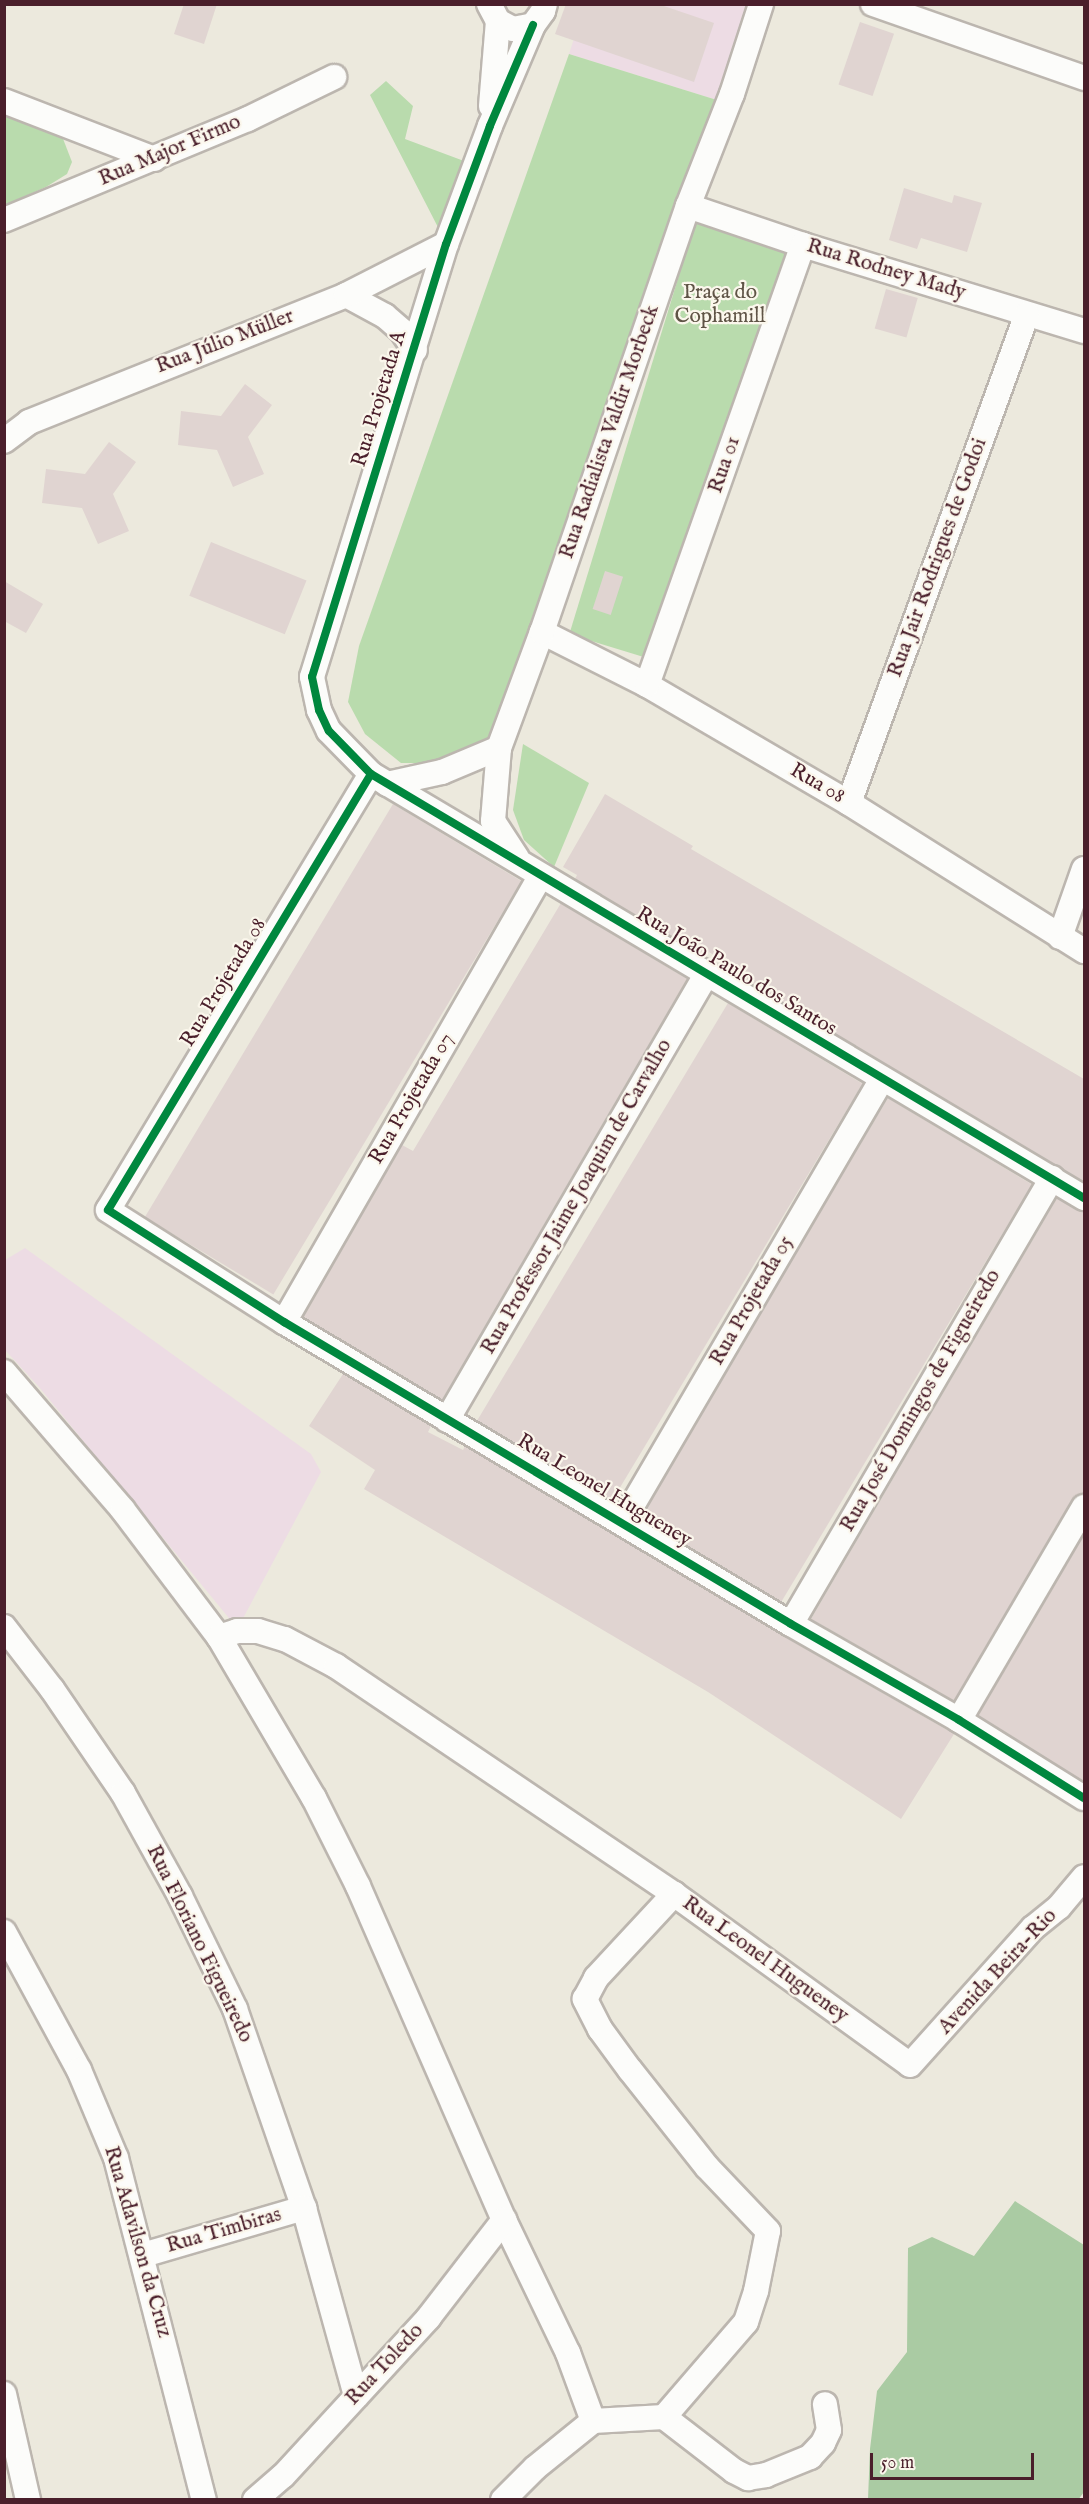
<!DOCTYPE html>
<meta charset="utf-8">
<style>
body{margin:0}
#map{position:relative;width:1089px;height:2504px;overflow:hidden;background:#ece9dd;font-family:"IM FELL English",serif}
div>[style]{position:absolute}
.built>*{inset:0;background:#eddce4}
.green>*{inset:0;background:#b9dbad;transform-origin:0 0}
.forest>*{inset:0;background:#aacba3}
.building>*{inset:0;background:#e0d4d1;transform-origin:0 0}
.roads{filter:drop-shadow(2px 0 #bcb6af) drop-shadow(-2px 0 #bcb6af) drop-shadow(0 2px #bcb6af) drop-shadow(0 -2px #bcb6af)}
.street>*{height:24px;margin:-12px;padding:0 12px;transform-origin:12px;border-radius:12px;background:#fcfcfa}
.cycleway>*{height:8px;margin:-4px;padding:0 4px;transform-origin:4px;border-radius:4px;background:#00873e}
span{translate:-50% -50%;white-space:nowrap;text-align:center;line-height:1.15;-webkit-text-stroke:4.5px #fbf7ec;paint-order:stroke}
.street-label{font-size:21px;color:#4a1f2b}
.park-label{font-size:21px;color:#5f5446}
.frame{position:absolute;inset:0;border:6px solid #4a1f2b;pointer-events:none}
.scale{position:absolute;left:870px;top:2453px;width:164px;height:27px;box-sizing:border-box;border:3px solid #4a1f2b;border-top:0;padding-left:8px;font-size:18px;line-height:21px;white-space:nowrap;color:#4a1f2b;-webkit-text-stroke:4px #fbf7ec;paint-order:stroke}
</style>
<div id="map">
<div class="built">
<i style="clip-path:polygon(585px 5px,751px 5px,720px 101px,569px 54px)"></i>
<i style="clip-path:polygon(25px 1248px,311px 1454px,321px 1472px,240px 1624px,233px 1623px,39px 1387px,5px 1350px,5px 1260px)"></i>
</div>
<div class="green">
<i style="clip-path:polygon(569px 54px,720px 101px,491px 743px,453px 763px,401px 763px,365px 734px,348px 702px,359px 646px)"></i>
<i style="clip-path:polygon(386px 81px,413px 106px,405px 139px,464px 161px,443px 237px,370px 95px)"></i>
<i style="clip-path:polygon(4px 110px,60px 131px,72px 162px,67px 174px,46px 187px,5px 205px)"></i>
<i style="left:695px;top:223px;width:100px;height:430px;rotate:17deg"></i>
<i style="clip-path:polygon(523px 744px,589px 783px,554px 867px,524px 840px,513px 810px)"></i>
</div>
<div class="forest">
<i style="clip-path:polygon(1015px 2201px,1084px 2245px,1084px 2492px,1078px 2500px,868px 2499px,870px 2449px,877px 2391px,907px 2352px,908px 2248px,932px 2237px,974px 2256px)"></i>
</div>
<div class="building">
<i style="clip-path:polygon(184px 4px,217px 4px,204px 44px,174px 34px)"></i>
<i style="clip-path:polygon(566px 4px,658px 4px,714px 23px,694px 82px,555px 34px)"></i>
<i style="left:860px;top:22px;width:36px;height:66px;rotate:19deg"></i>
<i style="clip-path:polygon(904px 188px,952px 203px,954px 195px,982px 203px,967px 252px,921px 238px,917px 249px,889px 240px)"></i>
<i style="left:886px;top:289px;width:33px;height:41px;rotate:16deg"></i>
<i style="clip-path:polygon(245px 384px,272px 405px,248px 437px,264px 474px,233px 487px,217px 450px,178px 445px,181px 411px,221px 416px)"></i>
<i style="clip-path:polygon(109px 442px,136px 462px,113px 494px,129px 531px,98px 544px,82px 508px,42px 503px,46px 469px,85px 474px)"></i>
<i style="left:211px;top:542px;width:103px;height:58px;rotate:22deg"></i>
<i style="left:605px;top:571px;width:19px;height:40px;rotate:18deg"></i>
<i style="clip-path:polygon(4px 581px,43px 604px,26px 633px,4px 621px)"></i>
<i style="clip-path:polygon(605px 794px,693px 846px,691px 849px,1084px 1079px,1084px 1182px,742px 978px,743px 974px,709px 952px,706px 957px,575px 879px,577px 875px,563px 867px)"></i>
<i style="left:393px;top:804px;width:150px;height:482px;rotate:31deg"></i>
<i style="clip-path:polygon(561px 903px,687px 979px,442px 1400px,303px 1317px,402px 1145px,413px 1151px)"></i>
<i style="left:728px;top:1003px;width:157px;height:487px;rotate:31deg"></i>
<i style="left:888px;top:1098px;width:168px;height:487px;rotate:31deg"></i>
<i style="clip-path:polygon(1057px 1198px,1084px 1212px,1084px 1493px,1072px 1500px,954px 1701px,811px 1619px)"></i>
<i style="clip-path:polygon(343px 1374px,431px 1426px,428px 1432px,463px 1450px,465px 1446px,784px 1636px,954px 1734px,901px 1819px,708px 1692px,364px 1489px,375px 1470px,309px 1426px)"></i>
<i style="clip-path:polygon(1084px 1534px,1084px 1782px,978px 1715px)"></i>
</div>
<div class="roads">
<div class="street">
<i style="left:489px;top:4px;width:19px;rotate:62deg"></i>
<i style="left:498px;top:21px;width:17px;rotate:28deg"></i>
<i style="left:513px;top:29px;width:20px;rotate:-11deg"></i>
<i style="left:533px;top:25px;width:17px;rotate:-54deg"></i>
<i style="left:543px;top:11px;width:7px;rotate:-74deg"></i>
<i style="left:873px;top:4px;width:224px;rotate:19.3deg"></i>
<i style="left:533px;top:25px;width:110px;rotate:113.1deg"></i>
<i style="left:490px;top:126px;width:126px;rotate:110.4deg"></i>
<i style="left:446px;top:244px;width:453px;rotate:107.2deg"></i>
<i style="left:312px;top:677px;width:34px;rotate:78deg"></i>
<i style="left:319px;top:710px;width:23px;rotate:65deg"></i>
<i style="left:329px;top:731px;width:60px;rotate:45.7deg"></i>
<i style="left:371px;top:774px;width:830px;rotate:30.74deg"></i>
<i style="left:4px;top:101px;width:161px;rotate:21.1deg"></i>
<i style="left:491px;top:106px;width:85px;rotate:-85.3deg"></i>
<i style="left:688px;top:206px;width:121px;rotate:18.7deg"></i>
<i style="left:803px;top:245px;width:294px;rotate:17deg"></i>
<i style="left:4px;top:220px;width:264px;rotate:-22.5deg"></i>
<i style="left:248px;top:119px;width:96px;rotate:-26deg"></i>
<i style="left:346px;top:295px;width:44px;rotate:28.3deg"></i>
<i style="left:385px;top:316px;width:23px;rotate:41deg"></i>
<i style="left:402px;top:331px;width:23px;rotate:56deg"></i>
<i style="left:4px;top:441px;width:31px;rotate:-37deg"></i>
<i style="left:29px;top:422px;width:341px;rotate:-21.8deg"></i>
<i style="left:346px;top:295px;width:112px;rotate:-27deg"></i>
<i style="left:542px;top:632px;width:118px;rotate:26.8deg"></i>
<i style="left:647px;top:685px;width:234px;rotate:30.3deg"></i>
<i style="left:849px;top:803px;width:278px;rotate:32.2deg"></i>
<i style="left:647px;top:685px;width:467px;rotate:-70.5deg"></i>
<i style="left:499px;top:748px;width:73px;rotate:94.7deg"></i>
<i style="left:493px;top:821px;width:44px;rotate:57deg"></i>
<i style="left:371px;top:774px;width:509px;rotate:121.1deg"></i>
<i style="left:108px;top:1210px;width:209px;rotate:32.5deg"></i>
<i style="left:284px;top:1322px;width:590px;rotate:30.78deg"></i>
<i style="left:791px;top:1624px;width:193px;rotate:29.7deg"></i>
<i style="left:959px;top:1720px;width:147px;rotate:32deg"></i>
<i style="left:387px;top:784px;width:56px;rotate:-12.3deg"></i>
<i style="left:442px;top:772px;width:62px;rotate:-22.8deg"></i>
<i style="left:499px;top:748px;width:124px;rotate:-69.7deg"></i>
<i style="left:542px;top:632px;width:450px;rotate:-71.1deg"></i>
<i style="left:688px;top:206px;width:120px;rotate:-68.6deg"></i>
<i style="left:732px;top:94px;width:95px;rotate:-72.1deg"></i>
<i style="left:849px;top:803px;width:520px;rotate:-70deg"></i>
<i style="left:1060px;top:937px;width:72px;rotate:-70.6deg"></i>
<i style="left:284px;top:1322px;width:513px;rotate:-60.09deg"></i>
<i style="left:4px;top:1372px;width:182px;rotate:49.2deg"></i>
<i style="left:123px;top:1510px;width:159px;rotate:52.9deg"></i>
<i style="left:219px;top:1637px;width:187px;rotate:59.5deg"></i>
<i style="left:314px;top:1798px;width:98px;rotate:63.4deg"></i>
<i style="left:358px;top:1886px;width:365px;rotate:66.4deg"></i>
<i style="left:504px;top:2220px;width:148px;rotate:64.3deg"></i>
<i style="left:568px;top:2353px;width:72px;rotate:69.8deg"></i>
<i style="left:447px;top:1420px;width:515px;rotate:-59.8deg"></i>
<i style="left:622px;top:1523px;width:515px;rotate:-59.65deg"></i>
<i style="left:791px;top:1624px;width:517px;rotate:-59.66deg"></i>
<i style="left:4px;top:1627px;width:78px;rotate:52.3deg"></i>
<i style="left:52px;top:1689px;width:126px;rotate:55.7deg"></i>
<i style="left:123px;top:1793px;width:118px;rotate:61deg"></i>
<i style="left:180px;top:1896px;width:126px;rotate:64deg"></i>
<i style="left:235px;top:2009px;width:211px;rotate:70.9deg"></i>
<i style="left:304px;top:2208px;width:195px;rotate:74.5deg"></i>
<i style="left:219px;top:1637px;width:19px;rotate:-18deg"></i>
<i style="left:237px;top:1631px;width:21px"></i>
<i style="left:258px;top:1631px;width:28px;rotate:17deg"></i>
<i style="left:285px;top:1639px;width:58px;rotate:27.9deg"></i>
<i style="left:336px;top:1666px;width:408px;rotate:34deg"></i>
<i style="left:674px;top:1894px;width:291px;rotate:35.9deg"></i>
<i style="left:910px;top:2065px;width:184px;rotate:-48.1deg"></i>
<i style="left:1033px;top:1928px;width:33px;rotate:-39deg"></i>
<i style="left:1059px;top:1907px;width:39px;rotate:-50deg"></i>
<i style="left:959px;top:1720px;width:247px;rotate:-59.6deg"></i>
<i style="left:4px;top:1932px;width:157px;rotate:61.5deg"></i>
<i style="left:79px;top:2070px;width:95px;rotate:67.2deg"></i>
<i style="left:116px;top:2158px;width:353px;rotate:75.6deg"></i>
<i style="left:143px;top:2255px;width:168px;rotate:-16.3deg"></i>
<i style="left:4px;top:2394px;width:109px;rotate:77.2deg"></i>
<i style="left:664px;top:2417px;width:125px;rotate:-49.2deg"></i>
<i style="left:746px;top:2322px;width:33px;rotate:-72deg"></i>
<i style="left:756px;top:2291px;width:61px;rotate:-78.7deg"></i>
<i style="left:768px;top:2231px;width:88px;rotate:-133.6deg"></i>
<i style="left:707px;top:2167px;width:124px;rotate:-128.4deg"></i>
<i style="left:630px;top:2070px;width:51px;rotate:-126.2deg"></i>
<i style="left:600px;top:2029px;width:34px;rotate:-117deg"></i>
<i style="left:585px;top:1999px;width:24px;rotate:-62deg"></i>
<i style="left:596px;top:1978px;width:115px;rotate:-47.1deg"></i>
<i style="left:664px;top:2417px;width:88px;rotate:37.6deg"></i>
<i style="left:734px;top:2471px;width:16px;rotate:27deg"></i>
<i style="left:748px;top:2478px;width:18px;rotate:-9deg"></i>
<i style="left:766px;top:2475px;width:48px;rotate:-22.2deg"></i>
<i style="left:810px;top:2457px;width:19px;rotate:-47deg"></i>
<i style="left:823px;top:2443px;width:14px;rotate:-65deg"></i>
<i style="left:829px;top:2430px;width:26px;rotate:-99deg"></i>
<i style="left:593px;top:2421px;width:71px;rotate:-3.2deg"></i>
<i style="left:255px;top:2500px;width:37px;rotate:-41deg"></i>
<i style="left:283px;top:2476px;width:216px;rotate:-47.4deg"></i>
<i style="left:429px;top:2317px;width:123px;rotate:-52.3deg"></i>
<i style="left:503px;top:2500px;width:45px;rotate:-45deg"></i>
<i style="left:535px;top:2468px;width:75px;rotate:-39deg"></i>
</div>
</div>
<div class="cycleway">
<i style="left:533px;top:25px;width:110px;rotate:113.1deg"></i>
<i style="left:490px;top:126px;width:126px;rotate:110.4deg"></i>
<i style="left:446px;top:244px;width:453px;rotate:107.2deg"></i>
<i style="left:312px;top:677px;width:34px;rotate:78deg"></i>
<i style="left:319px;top:710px;width:23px;rotate:65deg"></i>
<i style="left:329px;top:731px;width:60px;rotate:45.7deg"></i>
<i style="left:371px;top:774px;width:830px;rotate:30.74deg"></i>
<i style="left:371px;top:774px;width:509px;rotate:121.1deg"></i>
<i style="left:108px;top:1210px;width:209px;rotate:32.5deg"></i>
<i style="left:284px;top:1322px;width:590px;rotate:30.78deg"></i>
<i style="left:791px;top:1624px;width:193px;rotate:29.7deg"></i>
<i style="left:959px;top:1720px;width:147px;rotate:32deg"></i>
</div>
<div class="street-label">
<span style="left:170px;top:151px;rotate:-23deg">Rua Major Firmo</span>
<span style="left:886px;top:270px;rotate:17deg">Rua Rodney Mady</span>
<span style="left:225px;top:342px;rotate:-21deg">Rua Júlio Müller</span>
<span style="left:380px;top:399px;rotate:-73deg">Rua Projetada A</span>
<span style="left:610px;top:432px;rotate:-71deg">Rua Radialista Valdir Morbeck</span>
<span style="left:725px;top:465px;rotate:-71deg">Rua 01</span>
<span style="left:938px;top:558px;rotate:-70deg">Rua Jair Rodrigues de Godoi</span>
<span style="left:817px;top:784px;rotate:30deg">Rua 08</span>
<span style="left:736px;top:972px;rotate:31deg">Rua João Paulo dos Santos</span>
<span style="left:224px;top:983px;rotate:-59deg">Rua Projetada 08</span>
<span style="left:412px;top:1099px;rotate:-60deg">Rua Projetada 07</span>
<span style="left:577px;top:1197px;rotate:-60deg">Rua Professor Jaime Joaquim de Carvalho</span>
<span style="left:752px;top:1301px;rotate:-60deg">Rua Projetada 05</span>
<span style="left:921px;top:1401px;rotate:-60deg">Rua José Domingos de Figueiredo</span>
<span style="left:604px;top:1491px;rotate:31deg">Rua Leonel Hugueney</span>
<span style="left:199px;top:1944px;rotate:64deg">Rua Floriano Figueiredo</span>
<span style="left:765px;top:1960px;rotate:36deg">Rua Leonel Hugueney</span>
<span style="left:998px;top:1972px;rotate:-47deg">Avenida Beira-Rio</span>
<span style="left:224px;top:2231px;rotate:-16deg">Rua Timbiras</span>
<span style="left:137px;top:2242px;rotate:74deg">Rua Adavilson da Cruz</span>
<span style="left:385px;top:2365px;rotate:-47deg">Rua Toledo</span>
</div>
<div class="park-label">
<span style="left:720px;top:305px">Praça do<br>Cophamill</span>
</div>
<div class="frame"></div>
<div class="scale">50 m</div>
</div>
